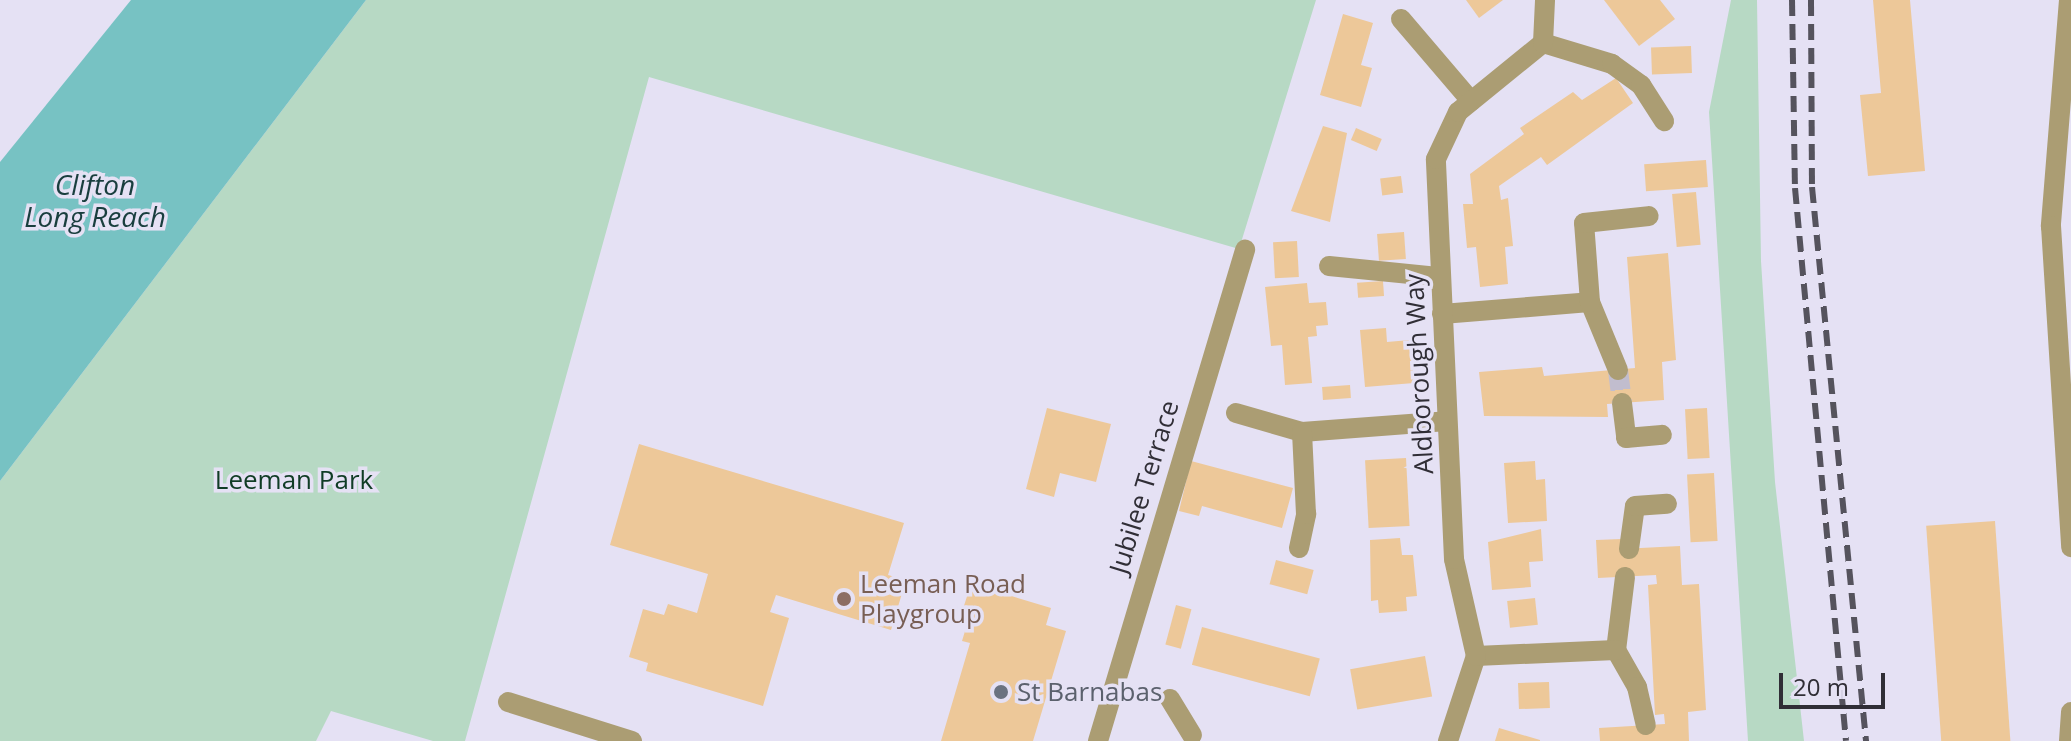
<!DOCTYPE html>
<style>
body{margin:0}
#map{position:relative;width:2071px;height:741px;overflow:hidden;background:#e5e1f4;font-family:"Open Sans",sans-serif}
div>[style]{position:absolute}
.green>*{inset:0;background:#b7d9c4}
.water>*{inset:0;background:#77c2c3}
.building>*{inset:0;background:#edc899;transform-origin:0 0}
.minor-tunnel>*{height:20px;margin-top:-10px;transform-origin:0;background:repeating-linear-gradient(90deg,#c1bdce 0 20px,transparent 0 30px)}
.minor>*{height:20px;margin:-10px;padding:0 10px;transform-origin:10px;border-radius:10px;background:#ab9d73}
.rail>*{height:6px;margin-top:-3px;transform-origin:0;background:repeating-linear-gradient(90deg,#55535d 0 16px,transparent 0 24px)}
.dots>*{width:22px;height:22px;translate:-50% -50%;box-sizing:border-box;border:4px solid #e5e1f4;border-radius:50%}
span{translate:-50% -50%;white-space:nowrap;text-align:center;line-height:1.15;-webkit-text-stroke:7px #e5e1f4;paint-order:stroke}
.street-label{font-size:26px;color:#302e36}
.park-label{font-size:26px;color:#103c25}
.education-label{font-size:26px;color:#785e54}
.left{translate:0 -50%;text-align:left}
.worship-label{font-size:26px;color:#5b616d}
.water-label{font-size:28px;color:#193e3e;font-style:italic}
.scale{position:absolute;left:1779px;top:673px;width:106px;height:36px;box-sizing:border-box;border:4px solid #302e36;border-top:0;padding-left:10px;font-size:24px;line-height:28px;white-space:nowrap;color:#302e36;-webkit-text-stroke:6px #e5e1f4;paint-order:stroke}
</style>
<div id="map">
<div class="green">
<i style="clip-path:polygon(366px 0,1316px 0,1239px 249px,649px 77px,465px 741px,433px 741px,331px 711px,316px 741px,0 741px,0 481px)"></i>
<i style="clip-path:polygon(1731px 0,1757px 0,1761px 261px,1775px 482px,1804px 741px,1748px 741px,1709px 112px)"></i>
</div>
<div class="water">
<i style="clip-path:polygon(131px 0,366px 0,0 481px,0 162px)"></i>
</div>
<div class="building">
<i style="clip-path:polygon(1466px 0,1503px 0,1479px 18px)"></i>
<i style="clip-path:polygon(1604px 0,1660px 0,1675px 19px,1639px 46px)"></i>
<i style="clip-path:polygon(1873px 0,1910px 0,1925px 171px,1868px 176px,1860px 95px,1881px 93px)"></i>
<i style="clip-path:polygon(1343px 14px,1373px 23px,1361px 65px,1372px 68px,1361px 107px,1320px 95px)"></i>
<i style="left:1691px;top:46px;width:27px;height:40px;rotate:88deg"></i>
<i style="clip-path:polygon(1616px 78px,1633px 103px,1547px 165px,1541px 157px,1499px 186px,1501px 200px,1508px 198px,1513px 246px,1505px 247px,1508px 284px,1480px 287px,1476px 247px,1467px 248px,1463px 204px,1473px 204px,1470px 174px,1524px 134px,1520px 128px,1573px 92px,1582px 100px)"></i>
<i style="clip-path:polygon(1323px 126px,1347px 133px,1330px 222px,1291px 211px)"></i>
<i style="left:1356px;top:128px;width:28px;height:13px;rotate:23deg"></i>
<i style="left:1706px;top:160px;width:27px;height:62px;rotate:86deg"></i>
<i style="left:1401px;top:176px;width:17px;height:21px;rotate:83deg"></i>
<i style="left:1696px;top:192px;width:53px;height:24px;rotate:85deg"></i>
<i style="left:1404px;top:232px;width:27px;height:27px;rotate:86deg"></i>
<i style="left:1297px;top:241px;width:36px;height:24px;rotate:87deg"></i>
<i style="clip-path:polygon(1668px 253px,1676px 360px,1662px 362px,1664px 400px,1607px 404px,1608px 417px,1484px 416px,1479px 372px,1542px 367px,1544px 376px,1635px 368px,1627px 257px)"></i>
<i style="left:1383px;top:281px;width:15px;height:26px;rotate:86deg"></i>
<i style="clip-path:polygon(1307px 283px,1309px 303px,1326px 302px,1328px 325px,1316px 326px,1317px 336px,1308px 337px,1312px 383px,1285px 385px,1282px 345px,1271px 346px,1265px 287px)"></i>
<i style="clip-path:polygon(1386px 328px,1387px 342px,1410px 340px,1414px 383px,1365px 387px,1360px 330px)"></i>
<i style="left:1350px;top:385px;width:13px;height:28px;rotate:86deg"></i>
<i style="clip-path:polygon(1047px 408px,1111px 424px,1096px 482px,1060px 473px,1054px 497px,1026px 489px)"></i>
<i style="left:1707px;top:408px;width:50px;height:22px;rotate:87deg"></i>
<i style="clip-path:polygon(639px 444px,904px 523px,888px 575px,906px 580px,891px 630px,776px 595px,770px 612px,789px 618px,763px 706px,646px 671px,648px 663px,629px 657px,643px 609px,664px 615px,668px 604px,697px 613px,708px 574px,610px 545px)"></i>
<i style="left:1406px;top:458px;width:68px;height:41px;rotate:87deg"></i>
<i style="clip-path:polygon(1191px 461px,1293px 488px,1282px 528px,1202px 506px,1199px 516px,1179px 511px)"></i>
<i style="clip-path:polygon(1535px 461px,1536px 480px,1545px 479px,1547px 521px,1508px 523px,1504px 463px)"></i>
<i style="left:1714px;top:473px;width:68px;height:27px;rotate:87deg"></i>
<i style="left:1995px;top:521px;width:221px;height:69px;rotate:86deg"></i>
<i style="clip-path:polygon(1541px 529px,1543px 561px,1529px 562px,1531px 587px,1492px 590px,1488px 542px)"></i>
<i style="clip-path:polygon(1400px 538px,1402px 555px,1413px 555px,1417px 596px,1406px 597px,1407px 611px,1379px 613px,1378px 600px,1371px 601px,1370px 540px)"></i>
<i style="clip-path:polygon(1621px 539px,1621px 549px,1680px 546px,1682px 585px,1699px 584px,1706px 710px,1688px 712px,1689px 741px,1600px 741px,1599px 728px,1665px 724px,1664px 714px,1655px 715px,1648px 585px,1657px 584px,1656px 575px,1598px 578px,1596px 540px)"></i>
<i style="left:1276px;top:560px;width:39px;height:25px;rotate:15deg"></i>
<i style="clip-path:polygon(971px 584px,1051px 608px,1046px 625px,1066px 631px,1033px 741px,941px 741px,970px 643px,962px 641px,969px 618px,961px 615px)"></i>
<i style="left:1535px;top:598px;width:27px;height:28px;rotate:84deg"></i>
<i style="left:1176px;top:605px;width:16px;height:41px;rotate:15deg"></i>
<i style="left:1202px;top:627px;width:122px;height:39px;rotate:15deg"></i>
<i style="left:1425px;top:656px;width:41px;height:76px;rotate:80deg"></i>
<i style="left:1549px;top:682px;width:26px;height:31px;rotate:88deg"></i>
<i style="clip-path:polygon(1499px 728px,1540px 740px,1540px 741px,1495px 741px)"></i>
</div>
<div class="minor-tunnel">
<i style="left:1618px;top:370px;width:33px;rotate:83deg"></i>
</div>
<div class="minor">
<i style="left:2069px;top:0;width:227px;rotate:94.6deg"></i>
<i style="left:2051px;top:226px;width:322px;rotate:86.4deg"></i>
<i style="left:1401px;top:19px;width:108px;rotate:49.5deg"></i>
<i style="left:1543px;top:43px;width:72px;rotate:16.9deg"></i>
<i style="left:1612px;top:64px;width:36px;rotate:36deg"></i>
<i style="left:1641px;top:85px;width:43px;rotate:57.4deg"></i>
<i style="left:1329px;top:266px;width:112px;rotate:5.7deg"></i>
<i style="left:1442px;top:314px;width:148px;rotate:-4.6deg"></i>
<i style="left:1618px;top:370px;width:74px;rotate:-112.4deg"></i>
<i style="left:1590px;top:302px;width:79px;rotate:-94.3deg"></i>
<i style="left:1584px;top:223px;width:65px;rotate:-6.1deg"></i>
<i style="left:1622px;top:403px;width:35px;rotate:83deg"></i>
<i style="left:1626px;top:438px;width:36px;rotate:-5deg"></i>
<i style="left:1236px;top:413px;width:69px;rotate:16.1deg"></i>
<i style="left:1302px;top:432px;width:145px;rotate:-4.3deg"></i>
<i style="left:1299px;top:548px;width:35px;rotate:-78deg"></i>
<i style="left:1306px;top:514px;width:82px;rotate:-92.8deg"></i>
<i style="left:1629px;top:549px;width:43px;rotate:-82.1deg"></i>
<i style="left:1635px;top:506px;width:32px;rotate:-4deg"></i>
<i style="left:1625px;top:577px;width:74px;rotate:97deg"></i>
<i style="left:1616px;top:650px;width:43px;rotate:60.4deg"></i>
<i style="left:1637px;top:687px;width:39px;rotate:77deg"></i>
<i style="left:1476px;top:656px;width:140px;rotate:-2.5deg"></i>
<i style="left:1170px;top:699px;width:42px;rotate:58.6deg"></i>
<i style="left:508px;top:702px;width:130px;rotate:17.5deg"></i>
<i style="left:1098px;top:741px;width:513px;rotate:-73.33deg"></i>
<i style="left:1448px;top:741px;width:89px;rotate:-71.8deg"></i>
<i style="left:1476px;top:656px;width:99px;rotate:-102.8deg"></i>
<i style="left:1454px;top:559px;width:400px;rotate:-92.6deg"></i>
<i style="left:1436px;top:159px;width:52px;rotate:-64.9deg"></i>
<i style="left:1458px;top:112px;width:109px;rotate:-39.1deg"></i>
<i style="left:1543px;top:43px;width:43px;rotate:-87.3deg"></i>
<i style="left:2069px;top:741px;width:29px;rotate:-86deg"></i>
</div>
<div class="rail">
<i style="left:1792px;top:0;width:188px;rotate:89.1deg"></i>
<i style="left:1795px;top:188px;width:555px;rotate:84.73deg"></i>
<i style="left:1811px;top:0;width:187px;rotate:89.7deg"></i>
<i style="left:1812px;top:187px;width:557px;rotate:84.43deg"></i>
</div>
<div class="dots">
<i style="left:844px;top:599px;background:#8d6e63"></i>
<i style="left:1001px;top:692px;background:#6b7280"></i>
</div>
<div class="street-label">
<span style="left:1419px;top:374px;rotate:-93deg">Aldborough Way</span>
<span style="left:1144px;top:487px;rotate:-73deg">Jubilee Terrace</span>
</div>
<div class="park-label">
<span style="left:294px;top:480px">Leeman Park</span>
</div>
<div class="education-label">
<span class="left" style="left:860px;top:599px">Leeman Road<br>Playgroup</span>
</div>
<div class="worship-label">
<span class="left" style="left:1017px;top:692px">St Barnabas</span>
</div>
<div class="water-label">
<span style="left:95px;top:200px">Clifton<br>Long Reach</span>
</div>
<div class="scale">20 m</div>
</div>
